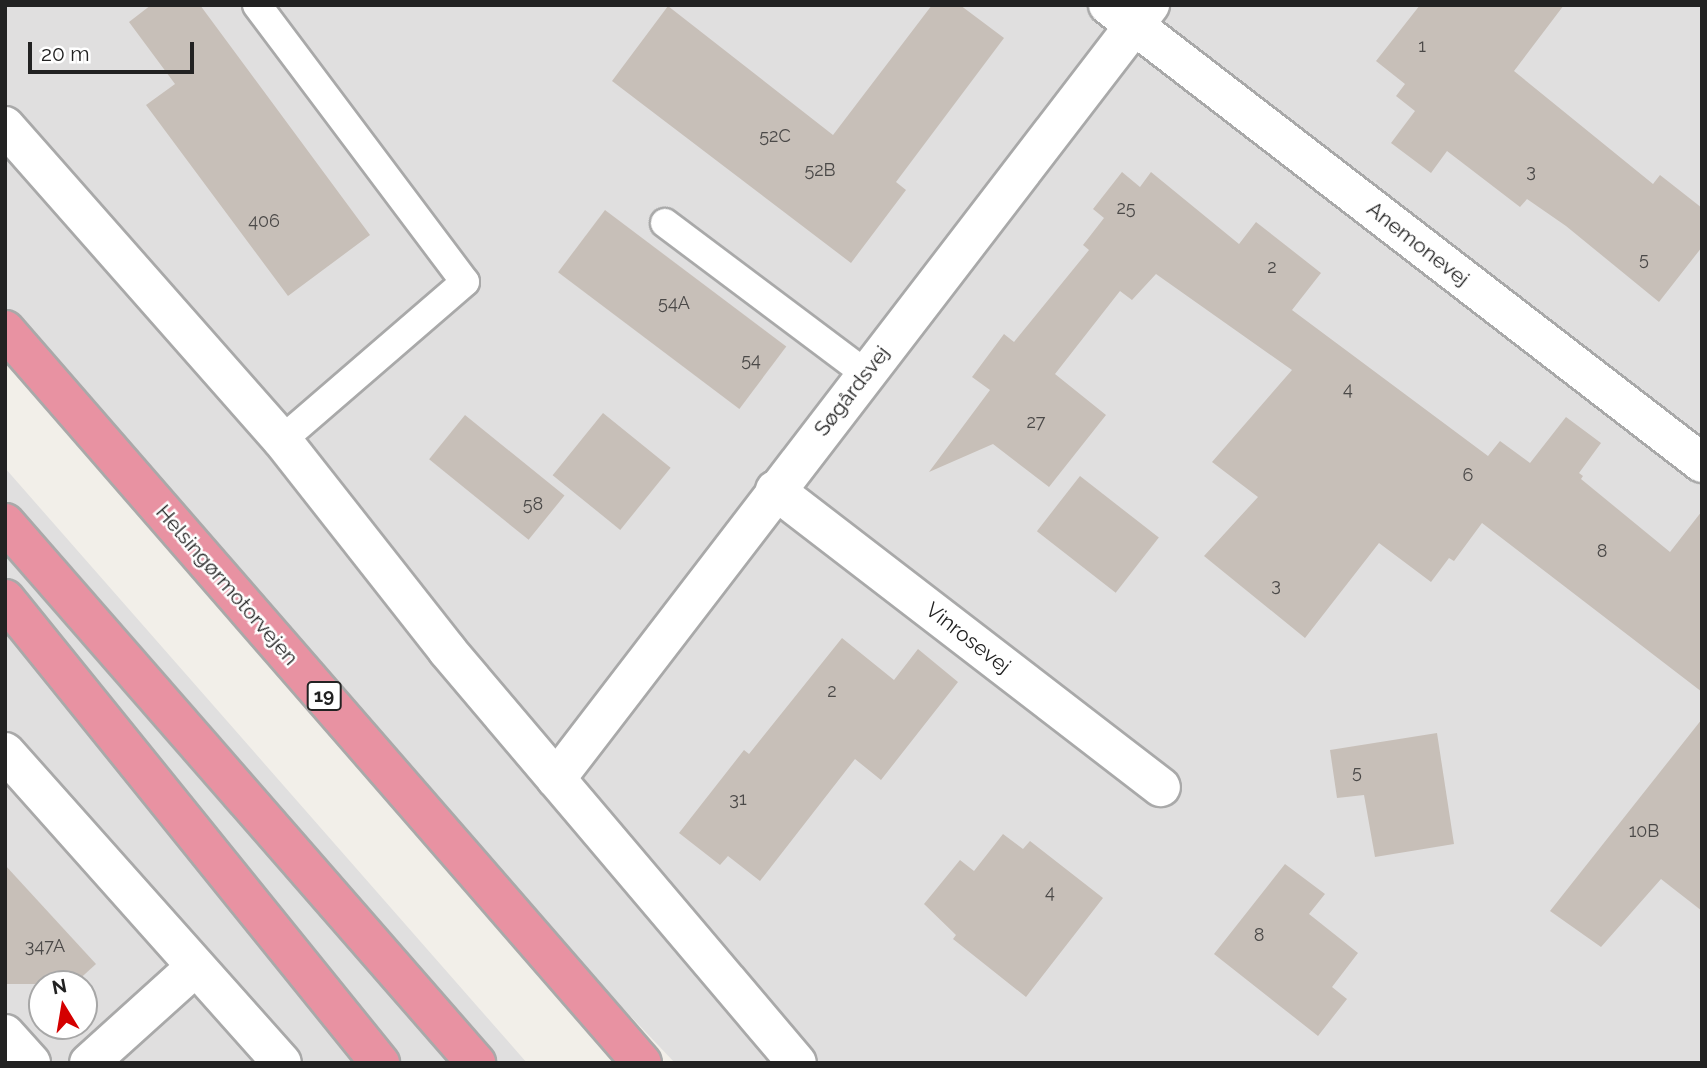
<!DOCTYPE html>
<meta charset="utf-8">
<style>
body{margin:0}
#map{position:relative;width:1707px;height:1068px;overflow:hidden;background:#f2efe9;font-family:Raleway,sans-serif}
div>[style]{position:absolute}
.residential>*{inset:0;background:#e0dfdf}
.building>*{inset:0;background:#c7bfb8;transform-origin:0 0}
.roads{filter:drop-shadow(2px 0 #a9a9a9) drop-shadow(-2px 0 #a9a9a9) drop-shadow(0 2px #a9a9a9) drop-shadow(0 -2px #a9a9a9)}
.service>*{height:28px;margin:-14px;padding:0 14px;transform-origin:14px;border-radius:14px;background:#fff}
.minor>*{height:38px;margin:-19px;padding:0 19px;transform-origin:19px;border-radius:19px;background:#fff}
.tertiary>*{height:38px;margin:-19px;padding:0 19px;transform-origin:19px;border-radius:19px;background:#fff}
.motorway>*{height:38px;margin:-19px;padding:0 19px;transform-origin:19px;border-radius:19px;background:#e892a2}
span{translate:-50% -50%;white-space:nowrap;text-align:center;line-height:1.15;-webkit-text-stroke:5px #fff;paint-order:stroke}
.number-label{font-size:18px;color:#4b4948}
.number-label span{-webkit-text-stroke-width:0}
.shield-label span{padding:2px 5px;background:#fff;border:2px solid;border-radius:5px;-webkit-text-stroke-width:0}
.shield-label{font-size:19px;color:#222;font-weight:700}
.street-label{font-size:21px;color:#222}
.frame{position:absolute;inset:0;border:7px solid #222;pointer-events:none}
.north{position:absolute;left:28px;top:970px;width:70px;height:70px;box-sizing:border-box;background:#fff;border:2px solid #a7a7a7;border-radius:50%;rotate:349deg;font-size:19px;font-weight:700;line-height:28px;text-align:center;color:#222}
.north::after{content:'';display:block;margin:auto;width:24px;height:32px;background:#d40000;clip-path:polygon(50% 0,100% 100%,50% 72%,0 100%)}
.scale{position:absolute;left:28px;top:42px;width:166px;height:32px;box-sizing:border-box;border:4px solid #222;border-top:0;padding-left:9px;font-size:21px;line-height:24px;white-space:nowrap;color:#222;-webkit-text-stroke:5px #fff;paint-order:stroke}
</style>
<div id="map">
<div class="residential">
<i style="clip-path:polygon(5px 5px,1702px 5px,1702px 1063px,675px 1063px,5px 357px)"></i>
<i style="clip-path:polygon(evenodd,5px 468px,527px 1063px,5px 1063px,5px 468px,42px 984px,84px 984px,84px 1026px,42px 1026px,42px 984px)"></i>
</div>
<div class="building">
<i style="clip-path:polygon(151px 5px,200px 5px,370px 235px,288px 296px,146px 105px,175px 84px,129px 22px)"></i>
<i style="clip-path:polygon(932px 5px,960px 5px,1004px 38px,896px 182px,906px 190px,851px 263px,612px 81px,668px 6px,833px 135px)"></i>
<i style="clip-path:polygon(1420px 5px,1564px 5px,1514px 71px,1653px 184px,1660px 175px,1702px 208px,1702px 247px,1659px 302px,1566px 226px,1527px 199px,1520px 207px,1447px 151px,1431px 173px,1391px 143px,1415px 111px,1396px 96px,1405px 84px,1376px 61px)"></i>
<i style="clip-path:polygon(1122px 172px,1140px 187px,1151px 172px,1239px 244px,1256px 222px,1321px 273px,1292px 310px,1488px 456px,1500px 441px,1530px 463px,1566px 417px,1601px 443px,1579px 473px,1583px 476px,1581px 479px,1670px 552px,1702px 511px,1702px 692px,1482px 523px,1454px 561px,1449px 558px,1431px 582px,1379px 543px,1305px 638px,1204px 556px,1258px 497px,1212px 462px,1292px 370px,1156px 274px,1132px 300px,1120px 291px,1055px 374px,1106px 415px,1049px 487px,993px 444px,929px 472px,990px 390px,972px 377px,1004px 334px,1014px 342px,1089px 250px,1083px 245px,1104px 218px,1093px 209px)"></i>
<i style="left:605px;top:210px;width:227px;height:78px;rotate:37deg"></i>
<i style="left:603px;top:413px;width:87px;height:80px;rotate:39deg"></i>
<i style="left:465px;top:415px;width:128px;height:57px;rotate:39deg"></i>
<i style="left:1080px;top:476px;width:100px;height:70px;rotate:38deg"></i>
<i style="clip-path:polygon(842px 638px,894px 680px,918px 649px,958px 682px,881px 780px,855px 759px,760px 881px,728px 856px,720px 865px,679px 833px,744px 750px,749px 754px)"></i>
<i style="clip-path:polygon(1702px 719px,1702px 911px,1661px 879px,1601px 947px,1550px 911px)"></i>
<i style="clip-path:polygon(1437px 733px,1454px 844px,1375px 857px,1364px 795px,1337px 798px,1330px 750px)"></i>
<i style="clip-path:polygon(1003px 834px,1023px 849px,1030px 841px,1103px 898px,1026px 997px,953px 939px,956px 935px,924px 904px,960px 860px,974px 871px)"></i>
<i style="clip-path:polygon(1285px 864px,1325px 894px,1309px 914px,1358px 953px,1332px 987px,1347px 999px,1318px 1036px,1214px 954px)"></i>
<i style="clip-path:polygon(5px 865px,96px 964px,74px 984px,5px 984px)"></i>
</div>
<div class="roads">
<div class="service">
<i style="left:257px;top:5px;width:346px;rotate:53.1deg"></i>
<i style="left:465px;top:282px;width:242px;rotate:139.2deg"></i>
<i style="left:665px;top:223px;width:251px;rotate:36.9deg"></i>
</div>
<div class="minor">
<i style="left:1108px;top:5px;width:750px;rotate:37.63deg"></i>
<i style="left:775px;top:490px;width:487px;rotate:37.6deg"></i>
<i style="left:556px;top:779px;width:976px;rotate:-52.5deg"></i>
<i style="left:5px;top:1034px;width:39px;rotate:48deg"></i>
<i style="left:89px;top:1063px;width:142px;rotate:-42.1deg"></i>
</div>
<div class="tertiary">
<i style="left:5px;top:126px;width:419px;rotate:48.6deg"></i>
<i style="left:282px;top:440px;width:267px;rotate:51.8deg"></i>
<i style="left:447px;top:650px;width:541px;rotate:49.72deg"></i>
<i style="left:5px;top:752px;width:416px;rotate:48.3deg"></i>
</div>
<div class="motorway">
<i style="left:5px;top:330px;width:971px;rotate:49.01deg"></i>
<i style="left:5px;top:523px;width:717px;rotate:48.9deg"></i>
<i style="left:5px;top:599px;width:597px;rotate:51.06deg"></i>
</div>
</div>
<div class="number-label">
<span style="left:1422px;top:46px">1</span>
<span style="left:775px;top:136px">52C</span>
<span style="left:820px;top:170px">52B</span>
<span style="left:1531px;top:171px">3</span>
<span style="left:1126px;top:208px">25</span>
<span style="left:264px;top:221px">406</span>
<span style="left:1644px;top:259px">5</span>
<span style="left:1272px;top:267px">2</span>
<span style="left:674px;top:303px">54A</span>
<span style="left:751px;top:360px">54</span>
<span style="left:1348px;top:389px">4</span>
<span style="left:1036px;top:422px">27</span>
<span style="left:1468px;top:475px">6</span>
<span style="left:533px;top:504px">58</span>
<span style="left:1602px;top:551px">8</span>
<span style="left:1276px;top:585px">3</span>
<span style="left:832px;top:691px">2</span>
<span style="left:1357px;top:772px">5</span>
<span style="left:738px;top:799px">31</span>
<span style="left:1644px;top:831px">10B</span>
<span style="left:1050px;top:892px">4</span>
<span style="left:1259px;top:935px">8</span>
<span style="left:45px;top:946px">347A</span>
</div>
<div class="shield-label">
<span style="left:324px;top:696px">19</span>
</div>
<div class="street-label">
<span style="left:1418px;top:244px;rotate:38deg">Anemonevej</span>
<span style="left:852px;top:391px;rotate:-52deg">Søgårdsvej</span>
<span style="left:227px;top:585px;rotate:49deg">Helsingørmotorvejen</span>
<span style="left:968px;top:638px;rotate:38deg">Vinrosevej</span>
</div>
<div class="frame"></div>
<div class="north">N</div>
<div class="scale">20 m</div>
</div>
